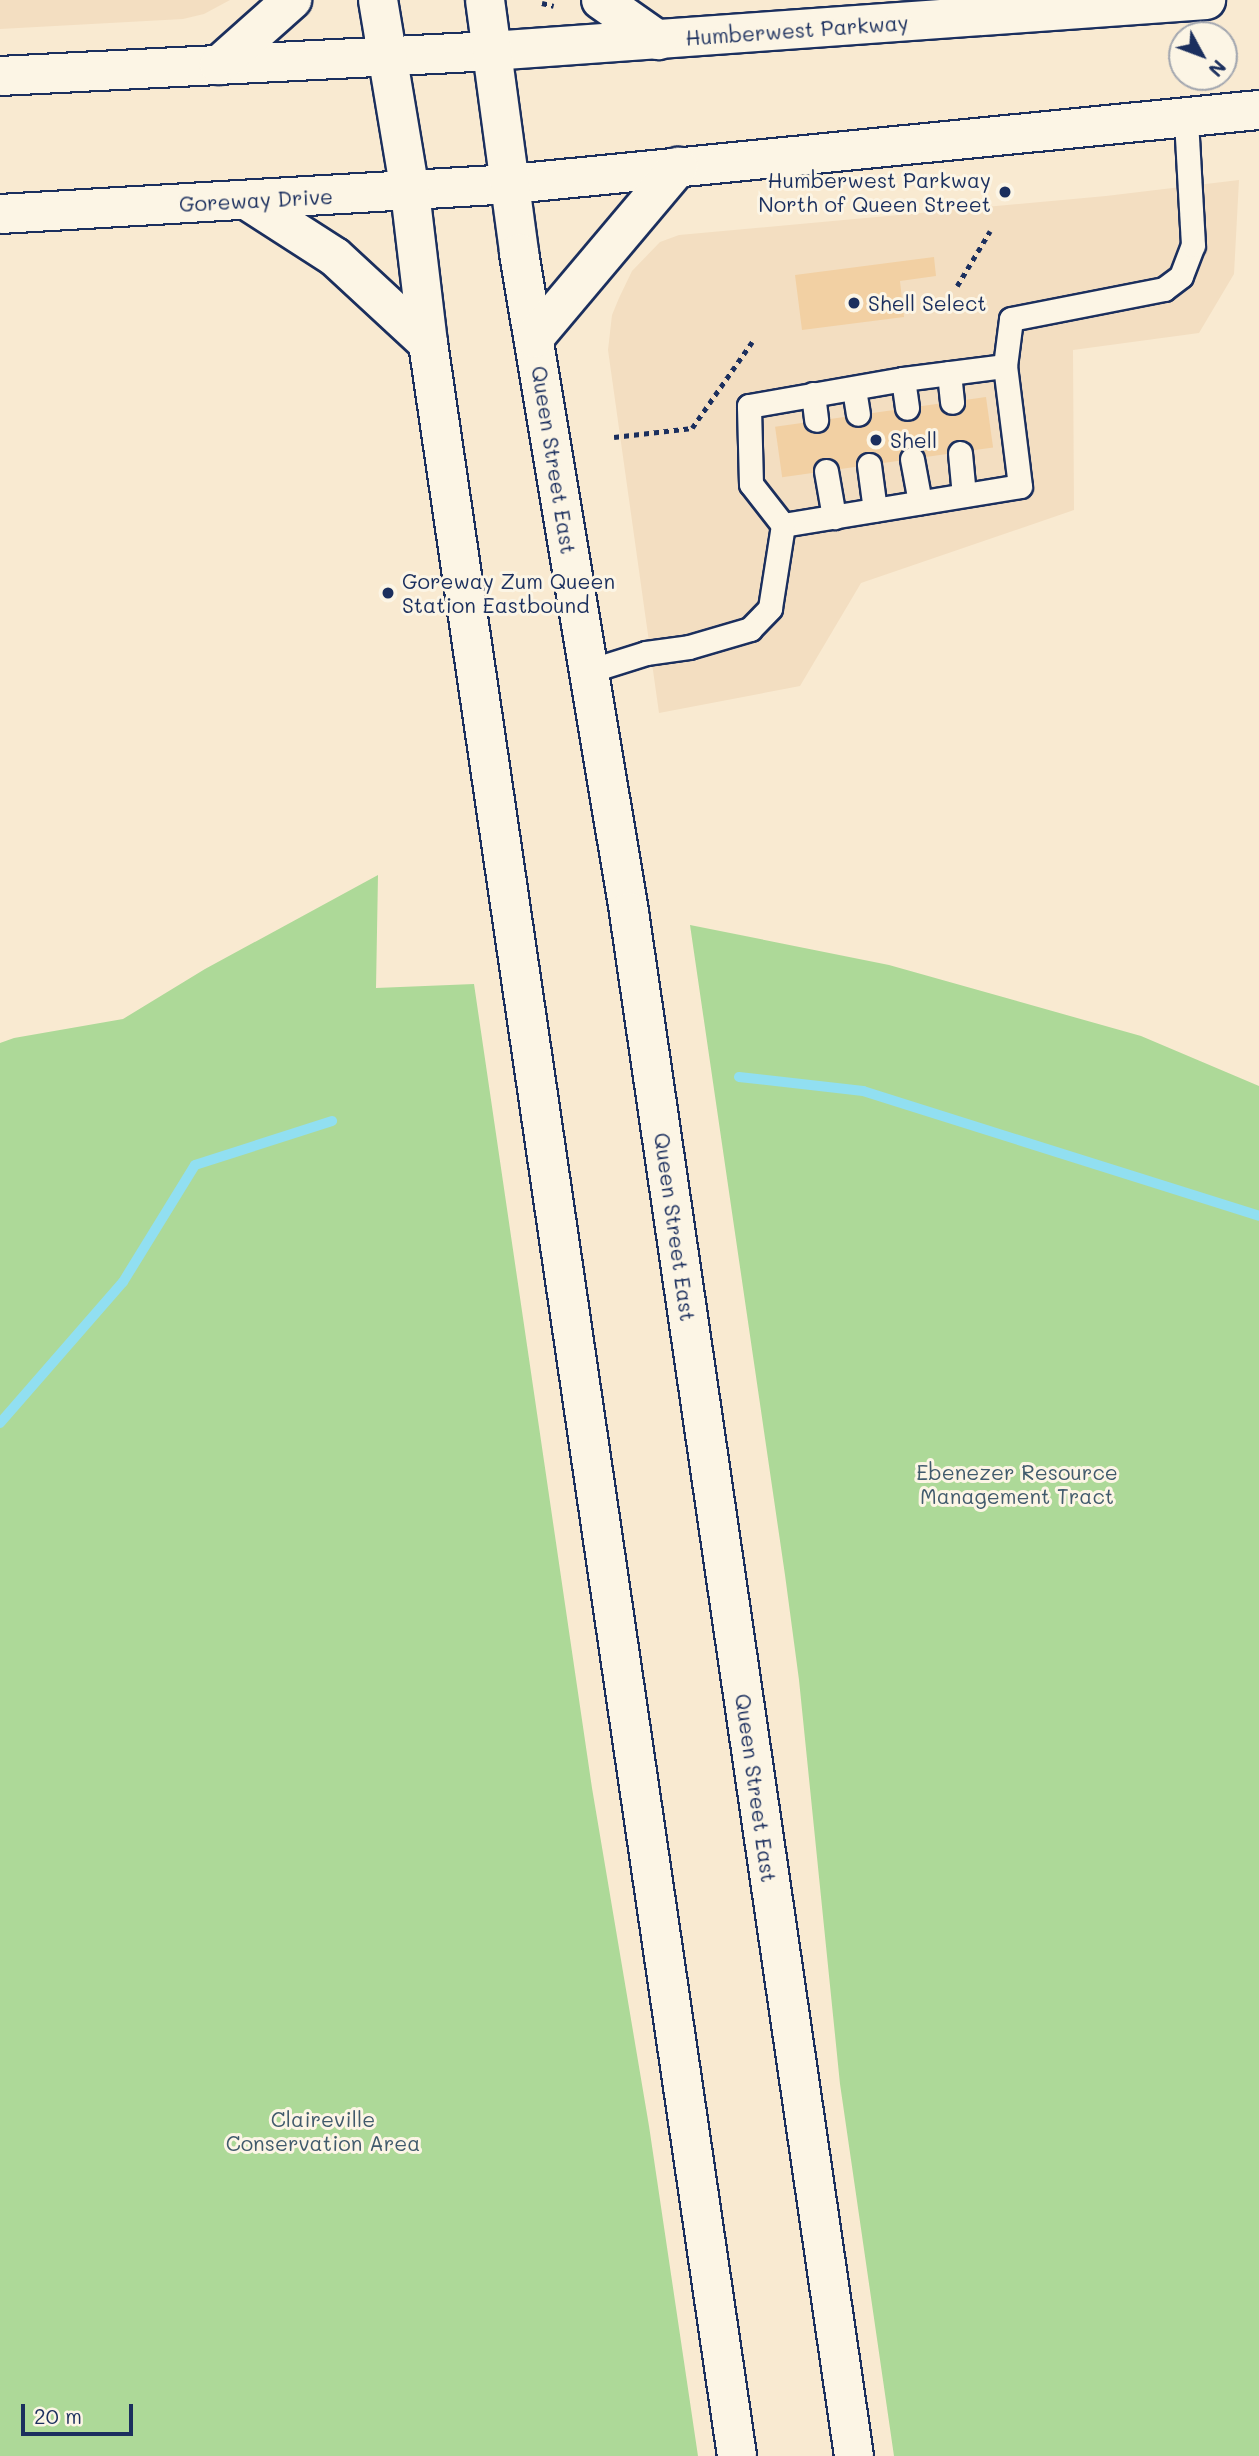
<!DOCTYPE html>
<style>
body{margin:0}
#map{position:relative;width:1259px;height:2456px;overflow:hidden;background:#f9ead1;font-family:Mali,sans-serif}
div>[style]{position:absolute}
.built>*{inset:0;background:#f3dec1}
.green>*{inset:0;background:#add998}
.stream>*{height:10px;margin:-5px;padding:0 5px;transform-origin:5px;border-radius:5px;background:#91dff1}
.building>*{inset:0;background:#f2d0a3;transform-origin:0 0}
.path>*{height:4.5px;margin-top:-2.25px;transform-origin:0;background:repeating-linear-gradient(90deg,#1b2f5e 0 5px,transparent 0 10px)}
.roads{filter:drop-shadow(2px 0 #1b2f5e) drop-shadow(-2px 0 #1b2f5e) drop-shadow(0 2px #1b2f5e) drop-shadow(0 -2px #1b2f5e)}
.service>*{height:23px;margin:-11.5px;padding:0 11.5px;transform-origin:11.5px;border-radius:11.5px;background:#fcf5e5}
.secondary>*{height:38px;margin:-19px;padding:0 19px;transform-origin:19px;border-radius:19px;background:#fcf5e5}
.primary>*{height:38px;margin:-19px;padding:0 19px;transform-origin:19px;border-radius:19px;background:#fcf5e5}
.dots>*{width:19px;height:19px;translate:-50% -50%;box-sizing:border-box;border:4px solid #fcf5e5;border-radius:50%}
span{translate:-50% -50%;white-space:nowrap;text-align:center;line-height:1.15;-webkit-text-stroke:6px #fcf5e5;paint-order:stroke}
.street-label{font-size:21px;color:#1b2f5e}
.poi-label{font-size:21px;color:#1b2f5e}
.right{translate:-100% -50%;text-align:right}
.left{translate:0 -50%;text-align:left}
.park-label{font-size:21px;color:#405a6c}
.north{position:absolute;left:1168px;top:21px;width:70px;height:70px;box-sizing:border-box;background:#fcf5e5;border:2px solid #a2a6af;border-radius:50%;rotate:131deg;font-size:19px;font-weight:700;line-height:28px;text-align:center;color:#1b2f5e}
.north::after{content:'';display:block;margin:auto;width:24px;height:32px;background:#1b2f5e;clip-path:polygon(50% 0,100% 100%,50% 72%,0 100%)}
.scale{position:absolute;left:21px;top:2404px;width:112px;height:32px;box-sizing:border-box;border:4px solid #1b2f5e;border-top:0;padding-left:9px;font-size:21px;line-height:24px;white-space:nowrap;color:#1b2f5e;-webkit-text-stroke:5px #fcf5e5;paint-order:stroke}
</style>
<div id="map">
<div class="built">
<i style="clip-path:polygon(0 0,230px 0,204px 14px,183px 19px,0 29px)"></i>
<i style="clip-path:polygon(1239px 180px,1234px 274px,1199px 333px,1073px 350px,1074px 510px,861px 583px,800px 686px,659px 713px,608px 350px,612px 315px,619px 298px,632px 271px,660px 242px,679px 235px,1106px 196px)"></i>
</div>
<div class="green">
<i style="clip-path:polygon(378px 875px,376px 988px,474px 984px,592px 1788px,649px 2126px,698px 2456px,0 2456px,0 1043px,14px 1038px,123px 1019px,205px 969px)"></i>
<i style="clip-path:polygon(690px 925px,889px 965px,1141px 1036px,1259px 1086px,1259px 2456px,894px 2456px,840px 2084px,799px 1680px,785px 1575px)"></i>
</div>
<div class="stream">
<i style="left:739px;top:1077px;width:125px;rotate:6.4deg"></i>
<i style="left:863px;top:1091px;width:415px;rotate:17.5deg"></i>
<i style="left:0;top:1423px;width:187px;rotate:-48.9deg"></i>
<i style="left:123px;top:1282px;width:137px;rotate:-58.4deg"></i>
<i style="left:195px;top:1165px;width:144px;rotate:-17.8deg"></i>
</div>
<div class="building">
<i style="clip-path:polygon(934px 257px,936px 276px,900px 281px,904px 317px,802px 330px,795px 275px)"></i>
<i style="left:986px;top:397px;width:51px;height:213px;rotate:82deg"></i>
</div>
<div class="path">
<i style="left:542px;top:3px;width:12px;rotate:14deg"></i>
<i style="left:957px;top:286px;width:64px;rotate:-59deg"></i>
<i style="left:614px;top:437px;width:79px;rotate:-6.6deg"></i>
<i style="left:692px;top:428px;width:105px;rotate:-55.1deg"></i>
</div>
<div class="roads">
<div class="service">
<i style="left:949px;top:373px;width:29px;rotate:84deg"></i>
<i style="left:903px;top:379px;width:29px;rotate:82deg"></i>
<i style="left:854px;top:389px;width:25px;rotate:81deg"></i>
<i style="left:813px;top:394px;width:26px;rotate:83deg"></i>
<i style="left:960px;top:453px;width:42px;rotate:84.6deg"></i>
<i style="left:912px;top:459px;width:44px;rotate:79.5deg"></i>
<i style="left:869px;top:465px;width:45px;rotate:82.4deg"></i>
<i style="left:826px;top:471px;width:47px;rotate:80.1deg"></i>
<i style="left:783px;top:525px;width:240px;rotate:-9.3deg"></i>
<i style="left:1020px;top:486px;width:121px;rotate:-97.1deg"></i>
<i style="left:589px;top:671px;width:60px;rotate:-17.5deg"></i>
<i style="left:646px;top:653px;width:43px;rotate:-7.9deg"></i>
<i style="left:689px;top:647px;width:64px;rotate:-16.4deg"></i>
<i style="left:750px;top:629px;width:29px;rotate:-46deg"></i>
<i style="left:770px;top:608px;width:84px;rotate:-81.1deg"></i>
<i style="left:783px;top:525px;width:52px;rotate:-128deg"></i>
<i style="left:751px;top:484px;width:78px;rotate:-91.5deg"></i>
<i style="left:749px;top:406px;width:156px;rotate:-9.9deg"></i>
<i style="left:903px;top:379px;width:103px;rotate:-7.3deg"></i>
<i style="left:1005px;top:366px;width:47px;rotate:-82.7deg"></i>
<i style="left:1011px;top:319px;width:156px;rotate:-11.1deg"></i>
<i style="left:1164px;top:289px;width:21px;rotate:-37deg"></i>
<i style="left:1181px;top:276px;width:33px;rotate:-69deg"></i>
<i style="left:1193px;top:245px;width:126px;rotate:-93.2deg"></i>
</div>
<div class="secondary">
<i style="left:0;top:76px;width:492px;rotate:-2.9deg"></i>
<i style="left:491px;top:51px;width:717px;rotate:-4.08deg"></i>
<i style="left:0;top:214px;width:513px;rotate:-3.35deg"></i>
<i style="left:512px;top:184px;width:751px;rotate:-5.66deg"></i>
</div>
<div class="primary">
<i style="left:378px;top:0;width:195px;rotate:80.5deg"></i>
<i style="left:410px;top:192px;width:152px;rotate:83.2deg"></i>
<i style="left:428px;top:343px;width:2135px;rotate:81.68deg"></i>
<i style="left:485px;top:0;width:255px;rotate:82.3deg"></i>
<i style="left:519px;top:253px;width:668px;rotate:80.52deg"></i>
<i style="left:629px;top:912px;width:1560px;rotate:81.71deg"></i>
<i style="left:601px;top:0;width:70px;rotate:35.1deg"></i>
<i style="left:219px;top:65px;width:98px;rotate:-41.7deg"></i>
<i style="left:248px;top:201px;width:103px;rotate:32.8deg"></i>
<i style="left:335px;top:257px;width:127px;rotate:42.8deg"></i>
<i style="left:534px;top:338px;width:224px;rotate:-49.9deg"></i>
</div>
</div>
<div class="dots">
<i style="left:1005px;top:192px;background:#1b2f5e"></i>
<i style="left:854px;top:303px;background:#1b2f5e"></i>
<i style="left:876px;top:440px;background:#1b2f5e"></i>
<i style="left:388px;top:593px;background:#1b2f5e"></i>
</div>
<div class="street-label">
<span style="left:797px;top:30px;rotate:-4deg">Humberwest Parkway</span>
<span style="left:256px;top:200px;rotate:-3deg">Goreway Drive</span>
<span style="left:554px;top:460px;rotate:81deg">Queen Street East</span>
<span style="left:675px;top:1227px;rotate:82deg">Queen Street East</span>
<span style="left:756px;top:1788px;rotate:82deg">Queen Street East</span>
</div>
<div class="poi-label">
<span class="right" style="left:991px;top:192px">Humberwest Parkway<br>North of Queen Street</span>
<span class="left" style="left:868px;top:303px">Shell Select</span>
<span class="left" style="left:890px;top:440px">Shell</span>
<span class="left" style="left:402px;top:593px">Goreway Zum Queen<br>Station Eastbound</span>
</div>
<div class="park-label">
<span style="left:1017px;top:1484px">Ebenezer Resource<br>Management Tract</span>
<span style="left:323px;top:2131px">Claireville<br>Conservation Area</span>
</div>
<div class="north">N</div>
<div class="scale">20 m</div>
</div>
